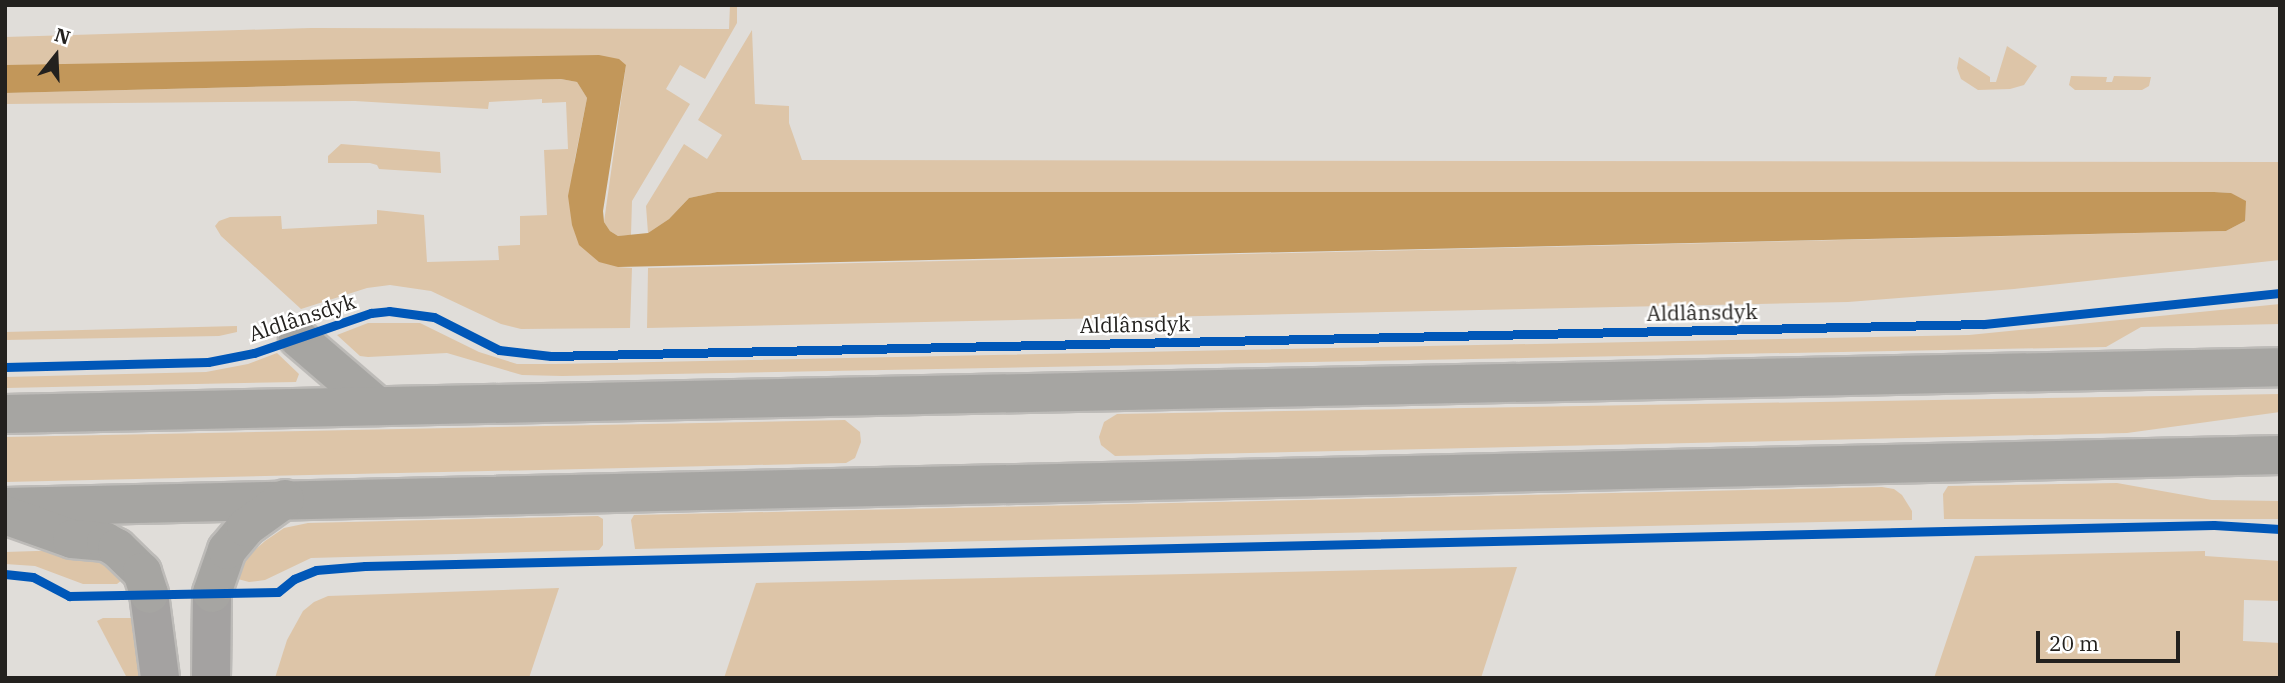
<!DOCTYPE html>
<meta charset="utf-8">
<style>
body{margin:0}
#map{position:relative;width:2285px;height:683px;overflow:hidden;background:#e0ddd9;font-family:"IBM Plex Serif",serif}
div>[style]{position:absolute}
.green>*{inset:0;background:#ddc5a8}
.water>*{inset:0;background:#c2975a}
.roads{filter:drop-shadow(2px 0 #bdbbb8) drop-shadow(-2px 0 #bdbbb8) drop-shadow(0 2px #bdbbb8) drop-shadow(0 -2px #bdbbb8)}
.street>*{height:38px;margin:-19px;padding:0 19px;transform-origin:19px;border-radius:19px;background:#a4a2a1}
.primary>*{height:38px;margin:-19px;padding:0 19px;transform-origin:19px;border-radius:19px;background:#a6a5a2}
.cycleway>*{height:9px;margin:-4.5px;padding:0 4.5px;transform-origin:4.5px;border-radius:4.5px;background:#0057b8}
span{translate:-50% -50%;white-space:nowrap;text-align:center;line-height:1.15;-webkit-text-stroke:5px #fff;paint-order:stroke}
.street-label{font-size:21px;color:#23211e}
.frame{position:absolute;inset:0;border:7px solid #23211e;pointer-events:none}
.north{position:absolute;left:21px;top:21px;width:70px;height:70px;-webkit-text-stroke:5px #fff;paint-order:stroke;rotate:18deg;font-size:19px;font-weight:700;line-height:28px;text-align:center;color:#23211e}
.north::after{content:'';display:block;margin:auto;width:24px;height:32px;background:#23211e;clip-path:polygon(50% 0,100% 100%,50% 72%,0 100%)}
.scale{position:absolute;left:2036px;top:631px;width:144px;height:32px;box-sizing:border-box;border:4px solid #23211e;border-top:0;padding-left:9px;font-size:21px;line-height:24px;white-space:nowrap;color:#23211e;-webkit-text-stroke:5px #fff;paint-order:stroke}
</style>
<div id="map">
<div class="green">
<i style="clip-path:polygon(730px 5px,737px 5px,737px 23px,705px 79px,680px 65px,666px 89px,690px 104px,632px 201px,631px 235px,618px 236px,610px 231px,604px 222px,626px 65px,5px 65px,5px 37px,311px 28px,729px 29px)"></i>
<i style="clip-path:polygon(752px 30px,755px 104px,789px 106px,789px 123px,802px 160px,2280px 162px,2280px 260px,2014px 289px,1848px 302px,647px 328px,648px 268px,2226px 231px,2245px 221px,2231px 193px,2214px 192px,718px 192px,689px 198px,669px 219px,648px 233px,646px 206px,684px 144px,707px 159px,722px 135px,698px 120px)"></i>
<i style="clip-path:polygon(2007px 46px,2037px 66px,2024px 85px,2010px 89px,1978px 90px,1961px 79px,1957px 68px,1959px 57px,1990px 77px,1990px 82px,1996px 82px)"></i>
<i style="clip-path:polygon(2071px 76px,2107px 77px,2106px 82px,2112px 82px,2114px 76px,2151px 77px,2149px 86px,2142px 90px,2075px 90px,2069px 85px)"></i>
<i style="clip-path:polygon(561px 79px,577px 82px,587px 98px,574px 163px,618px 267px,632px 268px,630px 328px,521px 329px,501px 324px,431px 291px,390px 285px,367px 288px,301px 309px,221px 236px,215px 226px,219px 221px,230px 217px,281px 216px,282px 229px,377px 224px,377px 210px,424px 215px,427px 262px,499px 260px,498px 246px,520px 245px,520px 216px,547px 215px,544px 150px,568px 149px,566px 102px,542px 103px,542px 99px,489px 102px,488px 109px,355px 101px,5px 104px,5px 93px)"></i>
<i style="clip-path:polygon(341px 144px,440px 152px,441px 173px,379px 169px,377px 165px,370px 163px,328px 163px,328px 156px)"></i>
<i style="clip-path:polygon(2280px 304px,2280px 324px,2141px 327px,2106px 347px,562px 376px,522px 375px,447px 353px,368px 357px,360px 356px,337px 335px,368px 323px,420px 323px,479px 352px,517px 364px,555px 364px,1969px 335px)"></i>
<i style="clip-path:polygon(237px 326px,237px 332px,219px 336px,5px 340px,5px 332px)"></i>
<i style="clip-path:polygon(277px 353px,299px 374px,296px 382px,5px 388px,5px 377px,206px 372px,248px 364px)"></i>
<i style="clip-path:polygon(2280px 394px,2280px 412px,2127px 433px,1115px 456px,1101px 445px,1099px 437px,1104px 422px,1117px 414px)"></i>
<i style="clip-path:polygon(845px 420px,860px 432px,861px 442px,855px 458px,846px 463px,5px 482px,5px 437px)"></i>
<i style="clip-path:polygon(2117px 483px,2212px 500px,2280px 501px,2280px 519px,1944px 519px,1943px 494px,1948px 486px)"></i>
<i style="clip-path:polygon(1882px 487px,1894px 489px,1902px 495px,1912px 511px,1912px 520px,635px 549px,631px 520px,634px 515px)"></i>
<i style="clip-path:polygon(598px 516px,603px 519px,603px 545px,599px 550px,311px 558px,265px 580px,249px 582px,234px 578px,248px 556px,265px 541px,284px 528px,308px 523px)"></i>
<i style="clip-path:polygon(68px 550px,88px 553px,113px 567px,122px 580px,117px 584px,83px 584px,35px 566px,5px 564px,5px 552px)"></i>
<i style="clip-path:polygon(2205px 551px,2205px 556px,2280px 561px,2280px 601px,2244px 600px,2243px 641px,2280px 643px,2280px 678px,1934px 678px,1975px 556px)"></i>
<i style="clip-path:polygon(1517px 567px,1481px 678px,724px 678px,756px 583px)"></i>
<i style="clip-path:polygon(559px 588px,529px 678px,275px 678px,287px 640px,303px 611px,314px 602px,328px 596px)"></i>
<i style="clip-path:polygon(103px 618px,137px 618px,143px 678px,127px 678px,97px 621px)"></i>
</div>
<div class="water">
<i style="clip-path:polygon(599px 55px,619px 59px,626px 65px,603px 211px,604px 222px,610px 231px,618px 236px,648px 233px,669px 219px,689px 198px,717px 192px,2214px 192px,2231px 193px,2246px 201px,2245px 221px,2226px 231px,618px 267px,599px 262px,579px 245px,572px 225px,568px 196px,587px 98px,577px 82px,561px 79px,5px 93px,5px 65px)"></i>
</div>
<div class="roads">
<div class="street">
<i style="left:149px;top:594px;width:85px;rotate:82.5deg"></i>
<i style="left:211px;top:678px;width:85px;rotate:-89.3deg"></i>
</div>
<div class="primary">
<i style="left:298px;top:338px;width:104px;rotate:40.7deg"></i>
<i style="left:5px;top:414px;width:2275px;rotate:-1.18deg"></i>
<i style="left:5px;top:507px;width:2276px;rotate:-1.31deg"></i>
<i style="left:5px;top:515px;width:71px;rotate:19.7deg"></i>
<i style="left:72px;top:539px;width:34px;rotate:5deg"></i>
<i style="left:106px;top:542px;width:13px;rotate:29deg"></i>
<i style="left:117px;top:548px;width:35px;rotate:44deg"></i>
<i style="left:142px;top:572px;width:23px;rotate:72deg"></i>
<i style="left:212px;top:593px;width:46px;rotate:-70.8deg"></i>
<i style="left:227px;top:550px;width:30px;rotate:-50deg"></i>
<i style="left:246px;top:527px;width:48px;rotate:-35.7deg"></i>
</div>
</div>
<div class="cycleway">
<i style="left:5px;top:367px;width:203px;rotate:-1.4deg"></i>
<i style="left:208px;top:362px;width:47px;rotate:-11.1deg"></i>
<i style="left:254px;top:353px;width:124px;rotate:-18.9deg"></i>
<i style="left:371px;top:313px;width:18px;rotate:-6deg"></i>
<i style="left:389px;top:311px;width:45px;rotate:7.6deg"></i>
<i style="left:434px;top:317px;width:73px;rotate:26.9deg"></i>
<i style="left:499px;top:350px;width:52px;rotate:6.6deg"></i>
<i style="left:551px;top:356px;width:1433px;rotate:-1.28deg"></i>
<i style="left:1984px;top:324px;width:298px;rotate:-6deg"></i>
<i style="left:5px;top:574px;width:28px;rotate:6deg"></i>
<i style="left:33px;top:577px;width:41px;rotate:27.8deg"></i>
<i style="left:69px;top:596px;width:209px;rotate:-1.1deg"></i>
<i style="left:278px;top:592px;width:21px;rotate:-39deg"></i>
<i style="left:294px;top:579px;width:24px;rotate:-22deg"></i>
<i style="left:316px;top:570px;width:49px;rotate:-4.7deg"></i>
<i style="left:365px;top:566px;width:1849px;rotate:-1.27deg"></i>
<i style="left:2214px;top:525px;width:66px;rotate:3.5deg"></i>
</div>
<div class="street-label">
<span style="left:1702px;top:312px;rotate:-1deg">Aldlânsdyk</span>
<span style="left:302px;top:317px;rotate:-18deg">Aldlânsdyk</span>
<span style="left:1135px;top:324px;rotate:-1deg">Aldlânsdyk</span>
</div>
<div class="frame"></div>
<div class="north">N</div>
<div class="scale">20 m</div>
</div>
